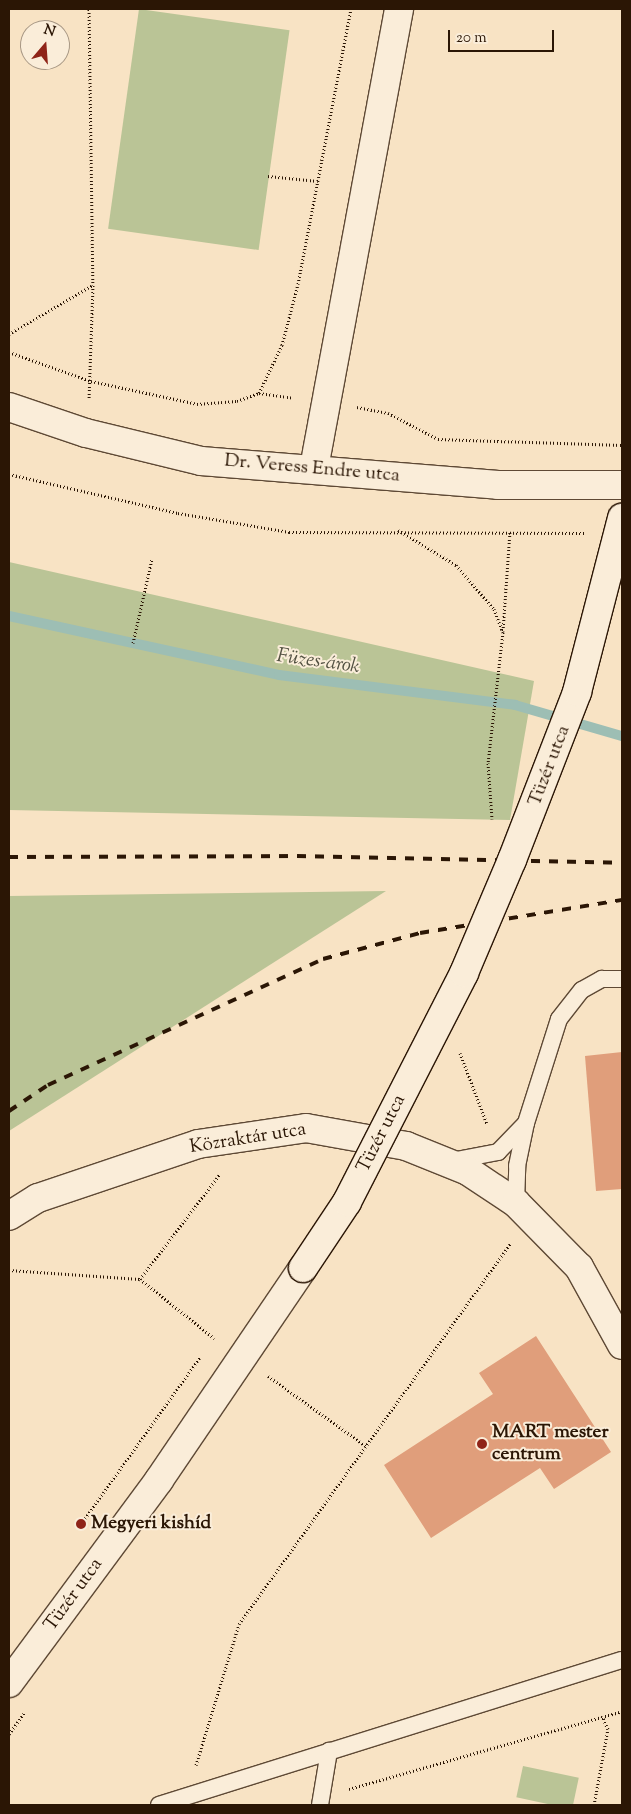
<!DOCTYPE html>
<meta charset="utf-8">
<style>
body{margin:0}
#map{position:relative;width:631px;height:1814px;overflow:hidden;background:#f8e3c4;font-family:"Sorts Mill Goudy",serif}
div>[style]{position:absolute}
.green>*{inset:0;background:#bac496;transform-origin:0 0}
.stream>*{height:10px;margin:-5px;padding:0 5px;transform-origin:5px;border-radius:5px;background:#9dbeb4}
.building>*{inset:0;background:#e09e7b}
.path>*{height:3px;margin-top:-1.5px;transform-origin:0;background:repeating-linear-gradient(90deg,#2b1605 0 1px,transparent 0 3.5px)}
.roads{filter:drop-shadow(1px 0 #5e4935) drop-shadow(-1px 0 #5e4935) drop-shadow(0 1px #5e4935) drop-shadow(0 -1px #5e4935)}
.lane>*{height:16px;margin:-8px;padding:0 8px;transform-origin:8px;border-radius:8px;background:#faedd9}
.street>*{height:28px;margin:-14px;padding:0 14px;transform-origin:14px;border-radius:14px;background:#faedd9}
.secondary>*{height:28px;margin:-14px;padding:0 14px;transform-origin:14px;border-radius:14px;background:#faedd9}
.rail>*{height:4px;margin-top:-2px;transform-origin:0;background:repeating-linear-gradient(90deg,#2b1605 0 9px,transparent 0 18px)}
.bridges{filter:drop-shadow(1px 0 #2b1605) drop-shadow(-1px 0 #2b1605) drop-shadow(0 1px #2b1605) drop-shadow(0 -1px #2b1605)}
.secondary-bridge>*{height:28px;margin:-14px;padding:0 14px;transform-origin:14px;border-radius:14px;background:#faedd9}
.dots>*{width:14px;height:14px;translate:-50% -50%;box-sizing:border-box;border:2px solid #faedd9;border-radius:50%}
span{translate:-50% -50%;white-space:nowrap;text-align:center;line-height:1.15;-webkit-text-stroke:4px #faedd9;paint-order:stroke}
.street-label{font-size:19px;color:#2b1605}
.poi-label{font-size:19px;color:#2b1605;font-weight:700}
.left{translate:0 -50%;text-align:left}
.water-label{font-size:20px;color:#535142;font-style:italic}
.frame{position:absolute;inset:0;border:10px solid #2b1605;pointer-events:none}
.north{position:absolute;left:20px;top:20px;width:50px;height:50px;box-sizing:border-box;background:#faedd9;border:1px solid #a79784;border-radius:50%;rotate:18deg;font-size:14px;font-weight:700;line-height:20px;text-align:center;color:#2b1605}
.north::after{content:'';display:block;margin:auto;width:18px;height:22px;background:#8f2418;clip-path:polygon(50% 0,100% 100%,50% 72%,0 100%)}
.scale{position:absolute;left:448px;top:30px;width:106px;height:22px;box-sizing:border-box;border:2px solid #2b1605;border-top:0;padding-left:6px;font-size:15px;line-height:18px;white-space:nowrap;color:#2b1605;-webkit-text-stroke:4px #faedd9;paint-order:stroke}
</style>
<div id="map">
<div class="green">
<i style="left:139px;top:9px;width:152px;height:222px;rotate:8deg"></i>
<i style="clip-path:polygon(9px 562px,534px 681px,510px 820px,9px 810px)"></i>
<i style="clip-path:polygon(386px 891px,9px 1131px,9px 896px)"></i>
<i style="left:523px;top:1766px;width:57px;height:32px;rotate:12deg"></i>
</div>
<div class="stream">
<i style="left:9px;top:616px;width:276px;rotate:12.3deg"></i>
<i style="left:279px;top:675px;width:238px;rotate:7.2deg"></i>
<i style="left:515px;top:705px;width:111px;rotate:16.2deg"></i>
</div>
<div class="building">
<i style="clip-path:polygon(622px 1052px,622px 1189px,596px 1191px,585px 1056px)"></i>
<i style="clip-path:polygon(536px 1336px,611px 1452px,554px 1489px,540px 1468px,431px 1538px,384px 1465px,493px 1394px,479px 1373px)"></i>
</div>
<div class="path">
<i style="left:89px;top:9px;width:276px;rotate:89.2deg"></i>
<i style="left:93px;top:285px;width:115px;rotate:92deg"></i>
<i style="left:268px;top:176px;width:50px;rotate:5.7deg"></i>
<i style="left:9px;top:334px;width:97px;rotate:-30.3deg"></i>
<i style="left:9px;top:352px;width:87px;rotate:19.5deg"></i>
<i style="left:91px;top:381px;width:108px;rotate:12.2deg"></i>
<i style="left:197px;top:404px;width:40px;rotate:-4.3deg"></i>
<i style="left:237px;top:401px;width:23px;rotate:-20deg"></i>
<i style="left:259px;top:393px;width:35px;rotate:8deg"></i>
<i style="left:259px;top:393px;width:53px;rotate:-64.4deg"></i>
<i style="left:282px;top:345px;width:63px;rotate:-75.3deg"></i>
<i style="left:298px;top:284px;width:280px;rotate:-79.1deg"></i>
<i style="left:357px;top:407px;width:32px;rotate:11deg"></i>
<i style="left:388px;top:413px;width:56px;rotate:27.5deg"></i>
<i style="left:438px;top:439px;width:184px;rotate:1.9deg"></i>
<i style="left:9px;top:474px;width:173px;rotate:13deg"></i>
<i style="left:178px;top:513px;width:113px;rotate:9.7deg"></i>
<i style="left:289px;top:532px;width:295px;rotate:0.2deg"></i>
<i style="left:398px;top:530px;width:68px;rotate:31.1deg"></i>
<i style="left:456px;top:565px;width:58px;rotate:49.2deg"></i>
<i style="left:494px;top:609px;width:25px;rotate:69deg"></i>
<i style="left:503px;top:632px;width:132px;rotate:96.5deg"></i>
<i style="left:488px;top:763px;width:56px;rotate:85.9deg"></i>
<i style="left:503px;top:631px;width:99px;rotate:-86deg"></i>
<i style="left:133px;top:643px;width:86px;rotate:-77.3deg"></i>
<i style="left:460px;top:1053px;width:76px;rotate:69.2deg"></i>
<i style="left:9px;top:1270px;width:131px;rotate:3.9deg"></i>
<i style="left:140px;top:1279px;width:95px;rotate:38.6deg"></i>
<i style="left:140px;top:1279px;width:132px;rotate:-52.7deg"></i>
<i style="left:268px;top:1376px;width:122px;rotate:35.6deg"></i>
<i style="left:81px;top:1524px;width:205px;rotate:-54.5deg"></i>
<i style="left:9px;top:1734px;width:27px;rotate:-54deg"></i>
<i style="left:196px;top:1765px;width:147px;rotate:-73deg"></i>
<i style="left:239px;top:1624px;width:467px;rotate:-54.5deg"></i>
<i style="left:349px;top:1789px;width:284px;rotate:-15.9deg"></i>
<i style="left:594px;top:1805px;width:77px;rotate:-79.6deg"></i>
<i style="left:608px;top:1729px;width:14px;rotate:-115deg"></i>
</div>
<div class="roads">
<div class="lane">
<i style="left:451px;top:1161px;width:48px;rotate:-10.8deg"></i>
<i style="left:498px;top:1152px;width:40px;rotate:-46deg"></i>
<i style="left:526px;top:1123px;width:109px;rotate:-72.4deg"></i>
<i style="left:559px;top:1019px;width:37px;rotate:-52deg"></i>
<i style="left:582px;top:990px;width:23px;rotate:-29deg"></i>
<i style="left:602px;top:979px;width:20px"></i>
<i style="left:516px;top:1203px;width:37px;rotate:-88deg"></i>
<i style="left:517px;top:1166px;width:44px;rotate:-78.2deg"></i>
<i style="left:159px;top:1805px;width:485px;rotate:-17.4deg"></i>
<i style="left:320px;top:1805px;width:55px;rotate:-80.5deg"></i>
</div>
<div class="street">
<i style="left:9px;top:1216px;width:34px;rotate:-32deg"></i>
<i style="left:38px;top:1198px;width:169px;rotate:-18.6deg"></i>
<i style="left:198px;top:1144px;width:109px;rotate:-8.4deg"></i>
<i style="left:306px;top:1128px;width:102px;rotate:10.2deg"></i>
<i style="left:406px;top:1146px;width:67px;rotate:22deg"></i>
<i style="left:468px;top:1171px;width:58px;rotate:33.7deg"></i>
<i style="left:516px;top:1203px;width:90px;rotate:45.5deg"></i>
<i style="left:579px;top:1267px;width:89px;rotate:61.1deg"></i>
</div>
<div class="secondary">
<i style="left:9px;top:407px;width:81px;rotate:18.7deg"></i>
<i style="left:86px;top:433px;width:118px;rotate:13.7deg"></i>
<i style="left:201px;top:461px;width:298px;rotate:4.6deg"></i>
<i style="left:498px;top:485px;width:124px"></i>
<i style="left:314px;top:468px;width:467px;rotate:-79.5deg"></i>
<i style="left:9px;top:1683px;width:252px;rotate:-53.5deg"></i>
<i style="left:159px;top:1480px;width:256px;rotate:-55.8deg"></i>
</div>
</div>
<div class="rail">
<i style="left:9px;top:857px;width:288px;rotate:-0.2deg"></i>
<i style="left:297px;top:856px;width:325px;rotate:1.2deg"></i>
<i style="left:9px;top:1111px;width:47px;rotate:-33.7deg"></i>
<i style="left:48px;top:1085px;width:302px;rotate:-24.6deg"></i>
<i style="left:323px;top:959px;width:100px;rotate:-15deg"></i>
<i style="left:420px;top:933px;width:205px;rotate:-9.3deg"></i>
</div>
<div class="bridges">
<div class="secondary-bridge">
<i style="left:303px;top:1268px;width:79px;rotate:-56.3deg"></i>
<i style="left:347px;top:1202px;width:257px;rotate:-62.9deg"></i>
<i style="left:464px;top:973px;width:123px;rotate:-67deg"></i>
<i style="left:512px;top:860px;width:180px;rotate:-68.8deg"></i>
<i style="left:577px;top:692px;width:180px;rotate:-75.5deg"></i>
</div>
</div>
<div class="dots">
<i style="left:482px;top:1444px;background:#8f2418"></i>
<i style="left:81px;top:1524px;background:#8f2418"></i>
</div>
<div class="street-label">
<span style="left:312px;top:469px;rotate:5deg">Dr. Veress Endre utca</span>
<span style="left:550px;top:766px;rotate:-69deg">Tüzér utca</span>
<span style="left:382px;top:1134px;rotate:-63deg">Tüzér utca</span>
<span style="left:248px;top:1139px;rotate:-9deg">Közraktár utca</span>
<span style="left:74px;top:1595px;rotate:-54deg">Tüzér utca</span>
</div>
<div class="poi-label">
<span class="left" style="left:492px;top:1444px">MART mester<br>centrum</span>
<span class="left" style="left:91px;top:1524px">Megyeri kishíd</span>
</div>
<div class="water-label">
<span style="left:318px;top:662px;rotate:8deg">Füzes-árok</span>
</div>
<div class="frame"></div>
<div class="north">N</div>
<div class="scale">20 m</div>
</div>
